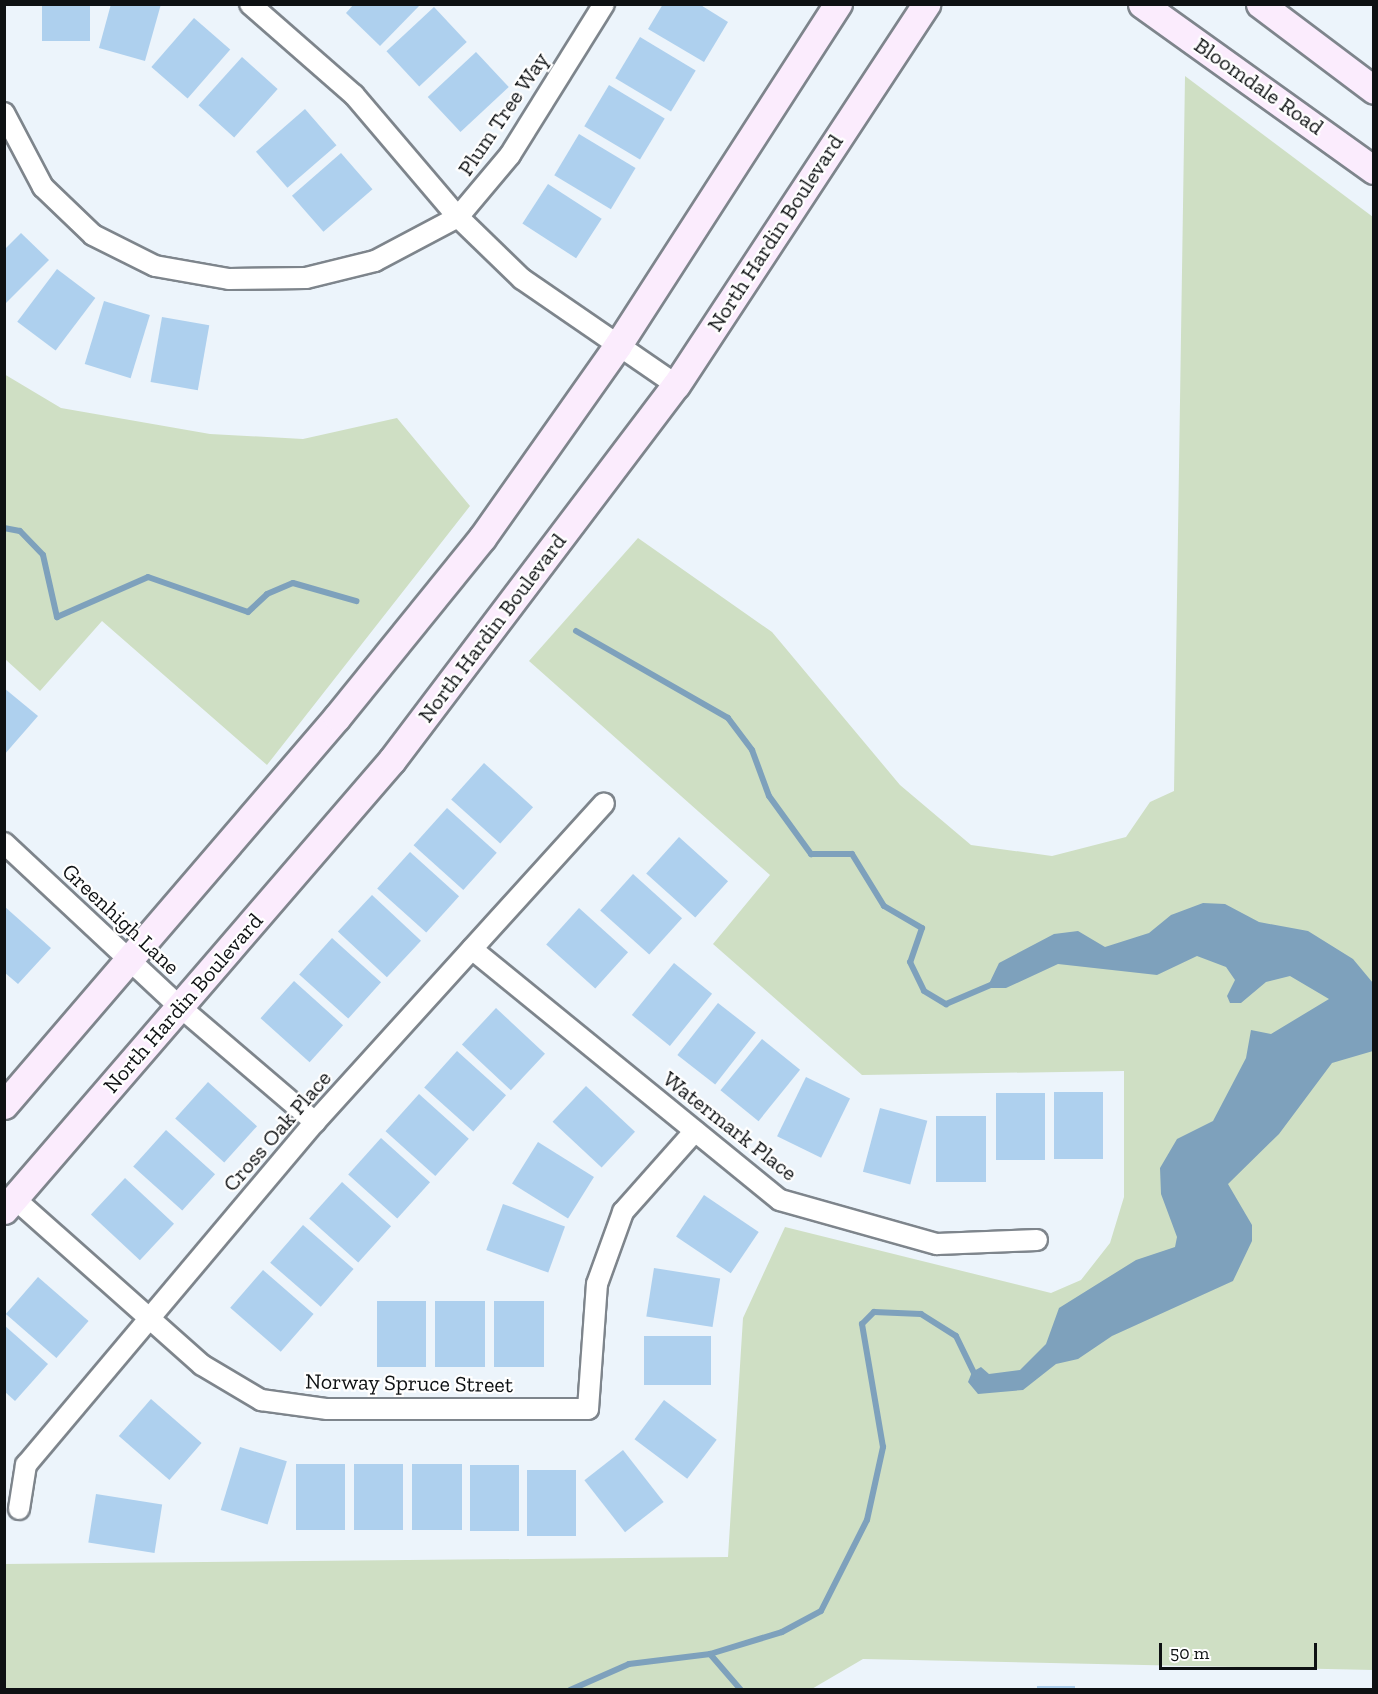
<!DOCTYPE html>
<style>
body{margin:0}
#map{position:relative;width:1378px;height:1694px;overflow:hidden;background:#ecf4fb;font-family:"Zilla Slab",serif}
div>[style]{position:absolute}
.green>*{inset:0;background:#cfdfc4}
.water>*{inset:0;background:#7ea1bc}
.stream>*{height:6px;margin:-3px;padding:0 3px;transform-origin:3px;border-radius:3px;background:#7ea1bc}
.building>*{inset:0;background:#aed0ee;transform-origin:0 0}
.roads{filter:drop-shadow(2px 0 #7e858c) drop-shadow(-2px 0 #7e858c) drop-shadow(0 2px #7e858c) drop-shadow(0 -2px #7e858c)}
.street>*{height:20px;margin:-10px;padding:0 10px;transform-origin:10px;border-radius:10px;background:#fff}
.secondary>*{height:27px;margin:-13.5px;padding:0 13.5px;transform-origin:13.5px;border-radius:13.5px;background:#fbecfd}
span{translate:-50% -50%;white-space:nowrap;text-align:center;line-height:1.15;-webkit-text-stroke:4.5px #fff;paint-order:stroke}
.street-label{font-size:22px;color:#0e1113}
.frame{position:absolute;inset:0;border:6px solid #0e1113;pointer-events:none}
.scale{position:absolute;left:1159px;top:1643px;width:158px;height:27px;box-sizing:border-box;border:3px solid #0e1113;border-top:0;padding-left:8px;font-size:18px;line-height:21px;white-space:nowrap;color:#0e1113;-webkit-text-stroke:4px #fff;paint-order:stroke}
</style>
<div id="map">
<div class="green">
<i style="clip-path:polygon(1185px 76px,1373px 217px,1373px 1670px,863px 1659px,810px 1690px,5px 1689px,4px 1564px,728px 1557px,743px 1318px,785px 1227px,1051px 1293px,1081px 1280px,1110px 1243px,1124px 1197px,1124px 1071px,862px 1075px,713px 944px,770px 875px,529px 661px,638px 538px,772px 632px,900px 785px,971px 845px,1052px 856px,1126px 837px,1150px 802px,1174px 791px)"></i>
<i style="clip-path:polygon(4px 374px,61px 408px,210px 434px,303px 439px,397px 418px,470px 506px,267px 765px,102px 621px,40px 691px,5px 659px)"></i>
</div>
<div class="water">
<i style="clip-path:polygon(1203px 903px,1225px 904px,1259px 922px,1308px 931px,1353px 959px,1373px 983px,1373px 1051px,1332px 1063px,1279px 1134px,1228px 1184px,1252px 1225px,1252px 1241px,1233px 1281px,1112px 1336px,1078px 1359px,1056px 1364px,1023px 1390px,978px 1394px,968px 1382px,972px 1372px,981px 1367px,989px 1374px,1020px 1370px,1046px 1344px,1059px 1308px,1136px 1260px,1175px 1247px,1177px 1237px,1161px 1194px,1160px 1168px,1177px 1139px,1213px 1121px,1246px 1058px,1251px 1030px,1271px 1034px,1329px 999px,1290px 976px,1266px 982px,1241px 1003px,1230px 1003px,1227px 996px,1235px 980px,1226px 967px,1197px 956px,1157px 975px,1058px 964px,1006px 988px,987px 988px,999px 963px,1054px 934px,1078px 931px,1105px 947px,1149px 933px,1171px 915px)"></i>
</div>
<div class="stream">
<i style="left:4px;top:528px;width:16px;rotate:11deg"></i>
<i style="left:20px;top:531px;width:33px;rotate:46deg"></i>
<i style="left:43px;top:555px;width:64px;rotate:77.3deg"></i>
<i style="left:57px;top:617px;width:99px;rotate:-23.7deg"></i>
<i style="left:148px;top:577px;width:106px;rotate:19.3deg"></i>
<i style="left:248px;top:612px;width:26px;rotate:-43deg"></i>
<i style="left:267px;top:594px;width:28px;rotate:-23deg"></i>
<i style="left:293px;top:583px;width:66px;rotate:15.9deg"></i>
<i style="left:576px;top:631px;width:175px;rotate:29.8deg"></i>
<i style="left:728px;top:718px;width:40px;rotate:53deg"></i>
<i style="left:752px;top:750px;width:49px;rotate:69.7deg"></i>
<i style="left:769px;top:796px;width:72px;rotate:54.1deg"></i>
<i style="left:811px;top:854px;width:41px"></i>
<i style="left:852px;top:854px;width:61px;rotate:58.4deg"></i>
<i style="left:884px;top:906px;width:44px;rotate:30.1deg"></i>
<i style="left:922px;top:928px;width:36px;rotate:109deg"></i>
<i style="left:910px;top:962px;width:32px;rotate:64deg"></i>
<i style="left:924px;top:991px;width:26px;rotate:31deg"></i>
<i style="left:946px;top:1004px;width:51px;rotate:-23.1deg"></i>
<i style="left:710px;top:1654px;width:48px;rotate:49.3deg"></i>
<i style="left:570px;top:1690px;width:64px;rotate:-23.8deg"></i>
<i style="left:629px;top:1664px;width:82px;rotate:-7deg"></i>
<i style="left:710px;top:1654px;width:75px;rotate:-17deg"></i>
<i style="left:782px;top:1632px;width:44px;rotate:-28.3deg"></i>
<i style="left:821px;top:1611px;width:102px;rotate:-63.2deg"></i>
<i style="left:867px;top:1520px;width:75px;rotate:-77.6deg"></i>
<i style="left:883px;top:1447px;width:125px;rotate:-99.7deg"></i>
<i style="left:862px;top:1324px;width:17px;rotate:-45deg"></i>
<i style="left:874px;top:1312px;width:47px;rotate:2.4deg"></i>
<i style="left:921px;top:1314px;width:41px;rotate:32.2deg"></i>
<i style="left:956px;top:1336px;width:46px;rotate:64deg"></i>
</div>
<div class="building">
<i style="left:42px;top:4px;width:48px;height:37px"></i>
<i style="clip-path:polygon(111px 4px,161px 4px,145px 61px,99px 48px)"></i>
<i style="clip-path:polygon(354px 4px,421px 4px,380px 46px,346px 13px)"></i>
<i style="clip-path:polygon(663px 4px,699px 4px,728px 22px,704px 62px,648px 29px)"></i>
<i style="left:434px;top:7px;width:48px;height:65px;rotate:47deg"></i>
<i style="left:194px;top:18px;width:48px;height:65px;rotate:41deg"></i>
<i style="left:640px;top:37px;width:65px;height:48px;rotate:31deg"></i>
<i style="left:476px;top:52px;width:48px;height:66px;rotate:47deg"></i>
<i style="left:242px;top:57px;width:48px;height:65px;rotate:42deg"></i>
<i style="left:609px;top:85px;width:65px;height:48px;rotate:31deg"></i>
<i style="left:305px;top:109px;width:48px;height:65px;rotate:49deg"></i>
<i style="left:579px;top:134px;width:66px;height:48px;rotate:31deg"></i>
<i style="left:341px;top:153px;width:48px;height:65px;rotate:49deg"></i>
<i style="left:548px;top:184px;width:64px;height:47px;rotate:33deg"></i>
<i style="clip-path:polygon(21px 233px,49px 260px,4px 305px,4px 250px)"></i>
<i style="left:57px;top:269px;width:48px;height:66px;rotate:37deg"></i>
<i style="left:104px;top:301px;width:48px;height:66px;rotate:17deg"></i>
<i style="left:162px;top:317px;width:48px;height:66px;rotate:10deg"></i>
<i style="clip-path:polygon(4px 688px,38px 716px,4px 755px)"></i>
<i style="left:484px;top:763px;width:66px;height:49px;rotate:42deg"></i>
<i style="left:447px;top:808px;width:67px;height:50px;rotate:42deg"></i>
<i style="left:679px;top:837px;width:66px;height:49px;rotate:42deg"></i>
<i style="left:410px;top:852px;width:66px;height:49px;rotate:42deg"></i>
<i style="left:633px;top:874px;width:66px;height:49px;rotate:42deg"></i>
<i style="left:372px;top:895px;width:67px;height:50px;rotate:43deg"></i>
<i style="clip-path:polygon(4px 906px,51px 948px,18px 984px,4px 972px)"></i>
<i style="left:579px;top:908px;width:66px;height:49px;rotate:42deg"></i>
<i style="left:332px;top:938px;width:66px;height:49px;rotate:42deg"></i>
<i style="left:674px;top:963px;width:49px;height:67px;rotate:39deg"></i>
<i style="left:294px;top:981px;width:66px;height:50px;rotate:42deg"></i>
<i style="left:718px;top:1003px;width:48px;height:66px;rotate:38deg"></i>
<i style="left:496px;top:1008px;width:67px;height:50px;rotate:43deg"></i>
<i style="left:762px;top:1039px;width:49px;height:66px;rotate:39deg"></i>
<i style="left:457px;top:1051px;width:66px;height:49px;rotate:42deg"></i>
<i style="left:806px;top:1077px;width:49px;height:66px;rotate:26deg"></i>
<i style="left:208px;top:1082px;width:66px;height:49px;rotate:42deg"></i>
<i style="left:586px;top:1086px;width:67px;height:49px;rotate:43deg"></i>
<i style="left:1103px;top:1092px;width:67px;height:49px;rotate:90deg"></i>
<i style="left:996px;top:1093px;width:49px;height:67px"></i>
<i style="left:419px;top:1094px;width:67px;height:50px;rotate:42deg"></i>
<i style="left:880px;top:1108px;width:49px;height:66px;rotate:15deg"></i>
<i style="left:936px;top:1116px;width:50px;height:66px"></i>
<i style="left:166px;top:1130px;width:66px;height:49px;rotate:42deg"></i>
<i style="left:381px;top:1138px;width:66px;height:49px;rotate:42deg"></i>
<i style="left:538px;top:1142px;width:66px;height:49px;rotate:32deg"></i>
<i style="left:125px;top:1178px;width:67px;height:50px;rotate:43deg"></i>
<i style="left:342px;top:1182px;width:66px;height:49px;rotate:42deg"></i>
<i style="left:704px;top:1195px;width:66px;height:50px;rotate:34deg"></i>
<i style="left:503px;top:1204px;width:66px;height:49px;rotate:20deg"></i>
<i style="left:303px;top:1225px;width:67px;height:50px;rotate:41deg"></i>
<i style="left:654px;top:1268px;width:67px;height:49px;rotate:9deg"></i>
<i style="left:263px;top:1270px;width:67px;height:50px;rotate:41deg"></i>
<i style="left:38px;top:1277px;width:67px;height:49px;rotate:41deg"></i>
<i style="left:377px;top:1301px;width:49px;height:66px"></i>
<i style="left:435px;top:1301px;width:50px;height:66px"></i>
<i style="left:494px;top:1301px;width:50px;height:66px"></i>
<i style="clip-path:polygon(4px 1325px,48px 1364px,15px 1401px,4px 1391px)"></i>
<i style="left:644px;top:1336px;width:67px;height:49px"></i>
<i style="left:151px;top:1399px;width:67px;height:49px;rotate:41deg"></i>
<i style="left:664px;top:1400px;width:66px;height:49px;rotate:37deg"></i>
<i style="left:240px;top:1447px;width:49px;height:66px;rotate:17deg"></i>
<i style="left:623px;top:1450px;width:66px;height:49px;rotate:52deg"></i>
<i style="left:296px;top:1464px;width:49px;height:66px"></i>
<i style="left:354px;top:1464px;width:49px;height:66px"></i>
<i style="left:412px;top:1464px;width:50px;height:66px"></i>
<i style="left:470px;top:1465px;width:49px;height:66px"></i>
<i style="left:527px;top:1470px;width:49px;height:66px"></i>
<i style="left:96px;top:1494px;width:67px;height:49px;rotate:9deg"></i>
<i style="left:1037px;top:1686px;width:38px;height:4px"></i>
</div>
<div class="roads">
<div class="street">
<i style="left:250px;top:4px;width:138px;rotate:41.2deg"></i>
<i style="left:354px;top:95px;width:160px;rotate:49.6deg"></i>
<i style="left:458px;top:217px;width:89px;rotate:44.1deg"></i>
<i style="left:522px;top:279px;width:187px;rotate:34.5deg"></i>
<i style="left:4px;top:113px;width:84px;rotate:62.2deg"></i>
<i style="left:43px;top:187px;width:69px;rotate:43.8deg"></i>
<i style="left:93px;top:235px;width:69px;rotate:26.6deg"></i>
<i style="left:155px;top:266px;width:75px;rotate:10deg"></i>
<i style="left:229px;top:279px;width:77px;rotate:-0.7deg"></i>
<i style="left:306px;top:278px;width:71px;rotate:-13.8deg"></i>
<i style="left:375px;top:261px;width:94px;rotate:-27.9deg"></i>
<i style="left:458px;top:217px;width:81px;rotate:-50deg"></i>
<i style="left:510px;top:155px;width:178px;rotate:-58.1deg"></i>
<i style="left:4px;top:843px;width:239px;rotate:43deg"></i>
<i style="left:179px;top:1006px;width:179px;rotate:40.5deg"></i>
<i style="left:472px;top:949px;width:397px;rotate:39.2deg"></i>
<i style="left:780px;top:1200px;width:163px;rotate:15.7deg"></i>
<i style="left:937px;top:1244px;width:100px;rotate:-2.3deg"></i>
<i style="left:15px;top:1199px;width:250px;rotate:41.6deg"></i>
<i style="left:202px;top:1365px;width:69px;rotate:30.7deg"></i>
<i style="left:261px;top:1400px;width:67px;rotate:7.8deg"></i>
<i style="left:327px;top:1409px;width:261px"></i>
<i style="left:588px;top:1409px;width:125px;rotate:-85.9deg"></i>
<i style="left:597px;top:1284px;width:77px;rotate:-70.1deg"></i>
<i style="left:623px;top:1212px;width:108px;rotate:-48.4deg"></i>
<i style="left:19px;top:1509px;width:45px;rotate:-81deg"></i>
<i style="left:26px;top:1465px;width:449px;rotate:-49.9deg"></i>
<i style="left:315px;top:1122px;width:430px;rotate:-47.8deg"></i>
</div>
<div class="secondary">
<i style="left:1142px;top:4px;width:285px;rotate:35.6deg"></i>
<i style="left:1260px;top:4px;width:143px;rotate:37deg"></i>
<i style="left:4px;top:1105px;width:511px;rotate:-49.36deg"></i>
<i style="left:337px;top:717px;width:230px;rotate:-51deg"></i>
<i style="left:482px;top:538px;width:236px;rotate:-54.8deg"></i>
<i style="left:618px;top:345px;width:406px;rotate:-57.2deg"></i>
<i style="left:4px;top:1210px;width:594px;rotate:-49.23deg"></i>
<i style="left:392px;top:760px;width:470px;rotate:-52.9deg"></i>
<i style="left:676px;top:385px;width:456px;rotate:-56.7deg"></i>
</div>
</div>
<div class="street-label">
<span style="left:1259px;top:86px;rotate:35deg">Bloomdale Road</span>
<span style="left:503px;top:114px;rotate:-56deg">Plum Tree Way</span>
<span style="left:775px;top:233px;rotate:-57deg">North Hardin Boulevard</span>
<span style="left:492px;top:628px;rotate:-53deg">North Hardin Boulevard</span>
<span style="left:121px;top:919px;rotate:43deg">Greenhigh Lane</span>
<span style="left:183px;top:1003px;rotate:-49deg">North Hardin Boulevard</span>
<span style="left:730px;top:1126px;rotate:38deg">Watermark Place</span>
<span style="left:277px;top:1131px;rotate:-49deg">Cross Oak Place</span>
<span style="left:409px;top:1383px;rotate:1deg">Norway Spruce Street</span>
</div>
<div class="frame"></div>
<div class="scale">50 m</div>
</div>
